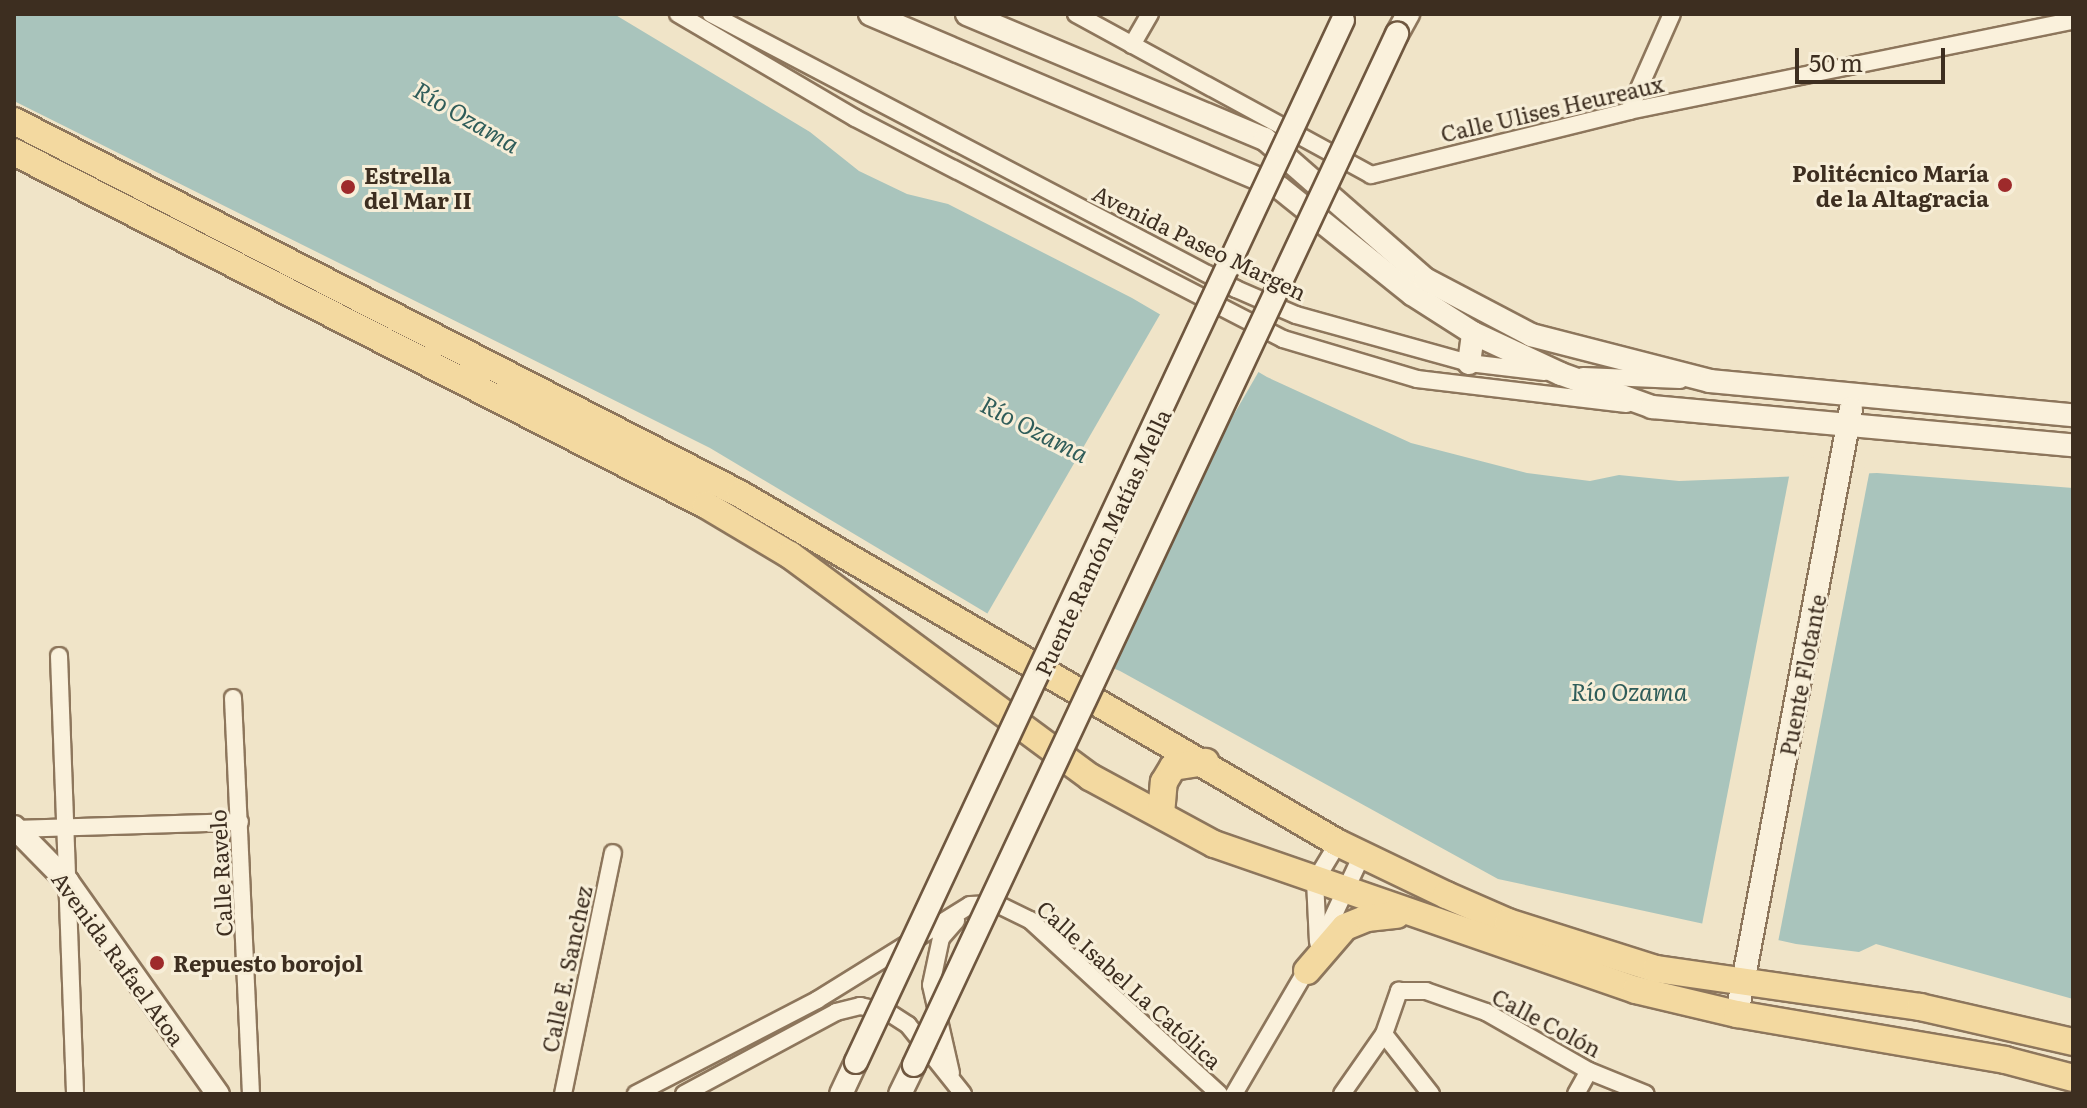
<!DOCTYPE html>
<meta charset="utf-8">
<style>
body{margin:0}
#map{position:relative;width:2087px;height:1108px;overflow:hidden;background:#f0e4c8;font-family:Literata,serif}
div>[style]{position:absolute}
.water>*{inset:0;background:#a9c4bc}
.pier>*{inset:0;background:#f0e4c8;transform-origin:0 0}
.roads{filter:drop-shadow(2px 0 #8d765c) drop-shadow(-2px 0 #8d765c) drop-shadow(0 2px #8d765c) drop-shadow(0 -2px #8d765c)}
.minor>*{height:16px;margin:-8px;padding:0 8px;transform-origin:8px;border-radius:8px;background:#faf1dc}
.secondary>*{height:22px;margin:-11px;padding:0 11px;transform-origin:11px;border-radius:11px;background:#faf1dc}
.primary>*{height:26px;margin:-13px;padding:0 13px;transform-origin:13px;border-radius:13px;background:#f3d9a0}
.bridges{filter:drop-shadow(2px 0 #6f573f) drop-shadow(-2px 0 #6f573f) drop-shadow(0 2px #6f573f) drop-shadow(0 -2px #6f573f)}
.secondary-bridge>*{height:22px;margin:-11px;padding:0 11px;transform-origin:11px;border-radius:11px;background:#faf1dc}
.dots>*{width:22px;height:22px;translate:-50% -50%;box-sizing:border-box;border:4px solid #f7eed8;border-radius:50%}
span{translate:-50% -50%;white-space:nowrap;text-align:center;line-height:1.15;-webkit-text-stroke:6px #f7eed8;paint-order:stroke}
.street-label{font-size:22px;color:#3d2e20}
.poi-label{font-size:22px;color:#3d2e20;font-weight:700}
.right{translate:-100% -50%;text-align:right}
.left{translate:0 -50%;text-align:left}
.water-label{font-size:24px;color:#2f5d5a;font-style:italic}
.frame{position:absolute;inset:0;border:16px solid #3d2e20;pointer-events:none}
.scale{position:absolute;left:1795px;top:48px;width:150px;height:36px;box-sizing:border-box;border:4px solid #3d2e20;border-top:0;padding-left:10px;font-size:24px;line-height:28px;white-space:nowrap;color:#3d2e20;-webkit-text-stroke:6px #f7eed8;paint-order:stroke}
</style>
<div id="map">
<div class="water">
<i style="clip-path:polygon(14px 14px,614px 14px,810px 132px,859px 171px,907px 194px,948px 204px,1132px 298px,1267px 377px,1411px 443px,1527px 473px,1590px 481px,1619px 475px,1679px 481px,1877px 473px,2073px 488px,2073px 999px,1876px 944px,1859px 952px,1796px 944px,1498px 879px,1120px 671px,1010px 627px,710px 448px,14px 101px)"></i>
</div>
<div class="pier">
<i style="left:1162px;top:311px;width:114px;height:355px;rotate:30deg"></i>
<i style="left:1870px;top:469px;width:485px;height:78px;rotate:101deg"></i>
</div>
<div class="roads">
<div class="minor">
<i style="left:678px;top:14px;width:205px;rotate:30.4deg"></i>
<i style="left:855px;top:118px;width:482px;rotate:27.3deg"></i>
<i style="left:1283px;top:339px;width:140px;rotate:16.6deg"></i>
<i style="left:1417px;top:379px;width:211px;rotate:6.8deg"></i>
<i style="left:711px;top:14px;width:593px;rotate:27.65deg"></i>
<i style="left:1236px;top:289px;width:65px;rotate:23.4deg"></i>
<i style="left:1296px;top:315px;width:180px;rotate:15.5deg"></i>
<i style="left:1469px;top:363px;width:76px;rotate:6.8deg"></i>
<i style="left:1076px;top:14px;width:336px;rotate:28.6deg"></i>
<i style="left:1371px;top:175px;width:266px;rotate:-13.9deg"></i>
<i style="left:1629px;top:111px;width:453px;rotate:-11.5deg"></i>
<i style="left:1132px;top:45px;width:36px;rotate:-60deg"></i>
<i style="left:1629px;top:111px;width:106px;rotate:-66.1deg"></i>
<i style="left:1583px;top:376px;width:97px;rotate:2.4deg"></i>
<i style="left:59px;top:656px;width:438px;rotate:87.9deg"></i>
<i style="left:233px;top:698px;width:396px;rotate:87.4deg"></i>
<i style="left:14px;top:829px;width:226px;rotate:-1.8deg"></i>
<i style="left:1322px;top:940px;width:94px;rotate:-64.8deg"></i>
<i style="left:1318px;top:942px;width:61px;rotate:-92.8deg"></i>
<i style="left:1315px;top:881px;width:44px;rotate:-58.8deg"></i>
<i style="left:951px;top:1073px;width:90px;rotate:-102.8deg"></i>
<i style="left:931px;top:985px;width:48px;rotate:-78deg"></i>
<i style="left:941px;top:938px;width:23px;rotate:-49deg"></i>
<i style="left:563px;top:1094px;width:246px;rotate:-78.3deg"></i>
<i style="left:636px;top:1094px;width:204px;rotate:-27.4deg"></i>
<i style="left:817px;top:1000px;width:180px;rotate:-31.8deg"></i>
<i style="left:970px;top:905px;width:27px;rotate:-2deg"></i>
<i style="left:997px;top:904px;width:37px;rotate:26deg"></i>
<i style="left:1030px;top:920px;width:257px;rotate:42.6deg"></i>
<i style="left:684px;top:1094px;width:173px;rotate:-28.3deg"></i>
<i style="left:836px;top:1012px;width:25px;rotate:-14deg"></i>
<i style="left:860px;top:1006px;width:29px;rotate:12deg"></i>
<i style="left:888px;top:1012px;width:24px;rotate:33deg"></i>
<i style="left:908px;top:1025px;width:88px;rotate:51.4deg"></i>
<i style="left:1234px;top:1094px;width:151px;rotate:-59.7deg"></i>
<i style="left:1342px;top:1094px;width:73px;rotate:-55deg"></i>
<i style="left:1431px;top:1094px;width:76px;rotate:-128.1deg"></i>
<i style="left:1384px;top:1034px;width:46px;rotate:-70.8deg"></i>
<i style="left:1399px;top:991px;width:27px"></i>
<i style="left:1426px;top:991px;width:64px;rotate:19.3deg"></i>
<i style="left:1486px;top:1012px;width:119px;rotate:29.8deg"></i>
<i style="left:1589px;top:1071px;width:61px;rotate:22deg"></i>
<i style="left:1576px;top:1094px;width:26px;rotate:-61deg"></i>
</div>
<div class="secondary">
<i style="left:870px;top:14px;width:445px;rotate:23deg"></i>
<i style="left:1280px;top:188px;width:169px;rotate:38.8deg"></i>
<i style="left:1412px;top:294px;width:72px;rotate:32.6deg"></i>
<i style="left:1473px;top:333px;width:97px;rotate:25deg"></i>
<i style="left:1561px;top:374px;width:97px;rotate:19.9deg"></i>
<i style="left:1652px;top:407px;width:423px;rotate:5.2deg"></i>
<i style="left:967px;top:14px;width:323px;rotate:22.8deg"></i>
<i style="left:1265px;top:139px;width:213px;rotate:41.2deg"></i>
<i style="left:1425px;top:279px;width:120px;rotate:27.8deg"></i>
<i style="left:1531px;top:335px;width:185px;rotate:14.4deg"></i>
<i style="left:1710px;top:381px;width:365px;rotate:5.4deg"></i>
<i style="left:1397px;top:34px;width:23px;rotate:-61deg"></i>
<i style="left:1469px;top:363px;width:30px;rotate:-82deg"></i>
<i style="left:14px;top:827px;width:76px;rotate:45.5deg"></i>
<i style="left:67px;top:881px;width:261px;rotate:54.7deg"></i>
<i style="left:1737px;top:1014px;width:616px;rotate:-79.33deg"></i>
<i style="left:841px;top:1094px;width:35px;rotate:-65deg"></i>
<i style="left:900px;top:1094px;width:32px;rotate:-64deg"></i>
</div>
<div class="primary">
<i style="left:14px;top:121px;width:816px;rotate:27.19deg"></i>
<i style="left:740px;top:494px;width:692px;rotate:30.27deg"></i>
<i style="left:1338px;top:843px;width:120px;rotate:25.7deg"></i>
<i style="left:1446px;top:895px;width:68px;rotate:23.5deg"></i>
<i style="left:1508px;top:922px;width:155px;rotate:17.6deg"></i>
<i style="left:1656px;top:969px;width:267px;rotate:8.2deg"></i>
<i style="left:1920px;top:1007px;width:157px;rotate:12.9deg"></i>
<i style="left:14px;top:152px;width:777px;rotate:27.03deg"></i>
<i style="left:706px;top:505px;width:98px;rotate:30.8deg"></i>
<i style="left:790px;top:555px;width:373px;rotate:36.5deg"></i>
<i style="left:1090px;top:777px;width:141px;rotate:28.4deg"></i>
<i style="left:1214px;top:844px;width:447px;rotate:19.1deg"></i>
<i style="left:1636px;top:990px;width:104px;rotate:13.4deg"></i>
<i style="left:1737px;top:1014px;width:272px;rotate:9.7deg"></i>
<i style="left:2005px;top:1060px;width:70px;rotate:14.8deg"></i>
<i style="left:1161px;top:814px;width:32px;rotate:-85deg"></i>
<i style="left:1164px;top:782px;width:17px;rotate:-59deg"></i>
<i style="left:1173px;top:767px;width:33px;rotate:-9deg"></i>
<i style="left:1307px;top:971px;width:58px;rotate:-49.2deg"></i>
<i style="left:1345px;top:927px;width:24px;rotate:-22deg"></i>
<i style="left:1367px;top:918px;width:30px;rotate:-6deg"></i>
</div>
</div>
<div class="bridges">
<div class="secondary-bridge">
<i style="left:856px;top:1062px;width:1150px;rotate:-64.95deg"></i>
<i style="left:914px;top:1065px;width:1139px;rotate:-64.9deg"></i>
</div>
</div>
<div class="dots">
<i style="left:2005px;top:185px;background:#9e2a2b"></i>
<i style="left:348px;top:187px;background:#9e2a2b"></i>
<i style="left:157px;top:963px;background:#9e2a2b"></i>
</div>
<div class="street-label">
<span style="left:1552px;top:108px;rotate:-13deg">Calle Ulises Heureaux</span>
<span style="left:1200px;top:242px;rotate:26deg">Avenida Paseo Margen</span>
<span style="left:1102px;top:542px;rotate:-65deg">Puente Ramón Matías Mella</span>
<span style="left:1802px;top:675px;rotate:-79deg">Puente Flotante</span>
<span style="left:220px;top:873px;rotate:-93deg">Calle Ravelo</span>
<span style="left:119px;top:958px;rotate:54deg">Avenida Rafael Atoa</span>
<span style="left:566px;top:969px;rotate:-78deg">Calle E. Sanchez</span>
<span style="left:1130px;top:984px;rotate:42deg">Calle Isabel La Católica</span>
<span style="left:1547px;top:1022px;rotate:28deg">Calle Colón</span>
</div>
<div class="poi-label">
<span class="right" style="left:1989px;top:185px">Politécnico María<br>de la Altagracia</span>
<span class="left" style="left:364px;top:187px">Estrella<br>del Mar II</span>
<span class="left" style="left:173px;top:963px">Repuesto borojol</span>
</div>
<div class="water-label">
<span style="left:467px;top:116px;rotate:30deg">Río Ozama</span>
<span style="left:1035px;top:428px;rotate:27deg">Río Ozama</span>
<span style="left:1629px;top:691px">Río Ozama</span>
</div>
<div class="frame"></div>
<div class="scale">50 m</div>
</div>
